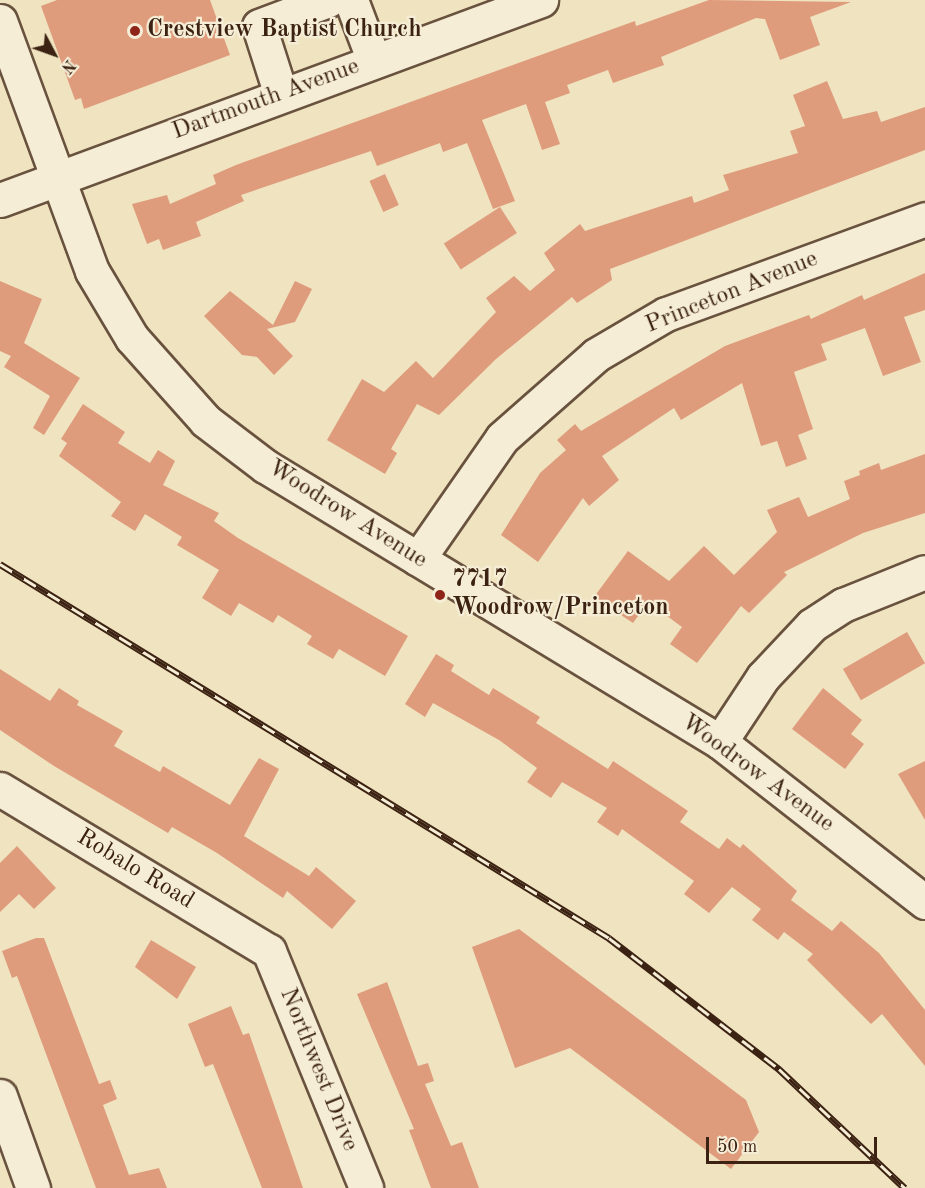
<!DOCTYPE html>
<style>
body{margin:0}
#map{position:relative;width:925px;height:1188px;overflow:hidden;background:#efe3c0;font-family:"Old Standard TT",serif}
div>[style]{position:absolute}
.building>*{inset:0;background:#df9c7d;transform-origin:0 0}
.roads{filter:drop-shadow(2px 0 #69523e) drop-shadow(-2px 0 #69523e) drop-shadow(0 2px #69523e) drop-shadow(0 -2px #69523e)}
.minor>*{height:33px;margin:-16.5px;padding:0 16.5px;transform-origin:16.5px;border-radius:16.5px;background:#f5edd6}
.rail>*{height:7px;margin-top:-3.5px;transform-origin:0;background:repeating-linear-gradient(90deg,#f5edd6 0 14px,#3c2212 0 28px);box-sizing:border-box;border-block:2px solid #3c2212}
.dots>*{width:16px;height:16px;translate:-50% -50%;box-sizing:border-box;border:3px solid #f5edd6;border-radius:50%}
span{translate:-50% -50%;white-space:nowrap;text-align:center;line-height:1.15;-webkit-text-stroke:4.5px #f5edd6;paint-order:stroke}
.poi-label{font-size:24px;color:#3c2212;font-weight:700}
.left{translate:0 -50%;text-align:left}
.street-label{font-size:24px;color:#3c2212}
.north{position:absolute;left:24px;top:24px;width:60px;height:60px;-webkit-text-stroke:4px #f5edd6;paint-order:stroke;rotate:131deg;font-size:16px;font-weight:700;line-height:24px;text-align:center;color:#3c2212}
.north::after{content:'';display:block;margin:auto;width:21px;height:27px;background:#3c2212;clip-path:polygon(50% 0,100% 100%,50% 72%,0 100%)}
.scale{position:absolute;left:706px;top:1137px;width:171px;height:27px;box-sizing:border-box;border:3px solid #3c2212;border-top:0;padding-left:8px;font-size:18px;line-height:21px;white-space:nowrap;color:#3c2212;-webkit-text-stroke:4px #f5edd6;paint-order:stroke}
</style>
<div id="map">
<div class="building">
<i style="clip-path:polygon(57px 0,210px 0,230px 55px,84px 109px,81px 98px,75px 100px,41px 6px)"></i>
<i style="clip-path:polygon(709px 0,851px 2px,810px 17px,820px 45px,780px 60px,765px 19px,756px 18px,661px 57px,664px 65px,613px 83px,608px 70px,567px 85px,570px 93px,545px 102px,560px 144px,542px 150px,526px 104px,482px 120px,515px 201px,493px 209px,467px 143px,443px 152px,440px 143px,377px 166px,371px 151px,241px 195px,244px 201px,196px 222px,201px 236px,163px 250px,159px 239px,147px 244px,132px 204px,167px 195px,170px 204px,216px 184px,213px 175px,236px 165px,635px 21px,636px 26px)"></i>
<i style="clip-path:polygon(827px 81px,843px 119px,877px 111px,881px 122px,925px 107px,925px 150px,610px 269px,612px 280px,577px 303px,572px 297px,496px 359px,439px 415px,417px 404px,391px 449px,397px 453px,385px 474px,327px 440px,362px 379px,384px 392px,416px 361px,433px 378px,496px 312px,486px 298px,514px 276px,530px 291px,555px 270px,544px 253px,580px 224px,585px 231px,692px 196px,694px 203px,729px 190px,723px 175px,798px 153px,790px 131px,805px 126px,793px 95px)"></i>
<i style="left:385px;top:174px;width:34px;height:17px;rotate:66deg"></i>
<i style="left:500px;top:207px;width:31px;height:67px;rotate:57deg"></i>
<i style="clip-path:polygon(925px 273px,925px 310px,904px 317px,921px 362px,883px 376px,865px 328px,821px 344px,827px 360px,794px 372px,813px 429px,798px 435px,807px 459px,786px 467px,777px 441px,761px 446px,742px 383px,681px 420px,674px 408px,602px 456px,619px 480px,589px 506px,583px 498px,538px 562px,501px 535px,540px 473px,566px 450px,557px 440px,575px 424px,581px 431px,725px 346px,809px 315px,811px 319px,862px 295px,864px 300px)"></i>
<i style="clip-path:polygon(0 281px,42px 299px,24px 343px,80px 378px,44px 435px,33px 428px,50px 396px,4px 367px,11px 356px,0 351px)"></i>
<i style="clip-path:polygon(295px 281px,312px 289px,295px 322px,267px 329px,293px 356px,274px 375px,257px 357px,242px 355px,204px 316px,230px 291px,273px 325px)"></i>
<i style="clip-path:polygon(83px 404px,125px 432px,118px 443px,150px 463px,158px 450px,175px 461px,163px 485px,219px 513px,214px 521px,238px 538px,408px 636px,385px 676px,339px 649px,333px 659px,307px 644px,312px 636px,278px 615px,273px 623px,239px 603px,231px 616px,202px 598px,219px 570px,177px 545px,182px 537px,145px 514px,135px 531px,111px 516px,121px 502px,59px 456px,67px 443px,61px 439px)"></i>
<i style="clip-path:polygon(925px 454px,925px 513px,863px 533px,784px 572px,787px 575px,749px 613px,741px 606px,697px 663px,670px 644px,682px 627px,648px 602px,633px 623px,594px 597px,628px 551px,669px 581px,704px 546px,734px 575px,777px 532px,767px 510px,799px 497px,808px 517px,850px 499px,844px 481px,860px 475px,859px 471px,879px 463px,881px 470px)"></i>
<i style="left:907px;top:632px;width:36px;height:74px;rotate:60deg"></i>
<i style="clip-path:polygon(436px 654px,454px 665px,451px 671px,489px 695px,493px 688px,540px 717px,536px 723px,608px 769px,613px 761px,672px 800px,688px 811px,680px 822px,719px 849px,727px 838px,740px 848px,743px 844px,797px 891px,791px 900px,832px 931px,841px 921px,879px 953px,925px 1010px,925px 1066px,882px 1014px,871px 1024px,807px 960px,813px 954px,784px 932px,778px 940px,752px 920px,761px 909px,732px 887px,709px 913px,684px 894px,694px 881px,622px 829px,618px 836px,597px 822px,607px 808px,562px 782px,551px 798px,527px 782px,537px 768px,499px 740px,433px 703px,425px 717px,405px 704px)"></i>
<i style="clip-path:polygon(0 669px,50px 701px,59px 688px,79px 701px,77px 705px,123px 731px,114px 746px,160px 772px,163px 766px,230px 805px,259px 758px,279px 769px,244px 836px,309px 876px,316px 867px,356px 901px,332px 929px,287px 891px,283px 898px,217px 853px,172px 827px,168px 833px,54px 766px,0 730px)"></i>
<i style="clip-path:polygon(823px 688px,862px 720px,851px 734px,864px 744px,845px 769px,792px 729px)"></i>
<i style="clip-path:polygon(925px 761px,925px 820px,898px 774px)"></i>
<i style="clip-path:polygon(17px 846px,56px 888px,34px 909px,19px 894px,0 912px,0 863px)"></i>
<i style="clip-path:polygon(519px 929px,746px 1100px,759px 1132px,731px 1169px,570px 1048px,515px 1068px,472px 947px)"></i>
<i style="clip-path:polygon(36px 938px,44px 938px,99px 1084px,110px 1080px,117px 1099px,103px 1105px,129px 1175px,159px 1168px,167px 1188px,96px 1188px,17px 976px,12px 978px,2px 951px)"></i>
<i style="clip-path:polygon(151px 940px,196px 967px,177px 999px,135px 967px)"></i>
<i style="clip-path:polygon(387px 982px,418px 1066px,428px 1063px,434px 1081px,425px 1084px,451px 1146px,462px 1142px,479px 1188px,431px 1188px,409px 1130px,414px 1129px,357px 994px)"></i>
<i style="clip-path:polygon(231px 1006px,243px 1035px,249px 1033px,303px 1188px,262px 1188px,213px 1064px,205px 1067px,188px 1024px)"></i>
</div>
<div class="roads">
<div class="minor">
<i style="left:351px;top:0;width:65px;rotate:69.3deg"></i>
<i style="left:0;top:21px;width:266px;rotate:69.8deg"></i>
<i style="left:92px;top:271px;width:78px;rotate:59.2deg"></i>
<i style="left:132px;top:338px;width:111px;rotate:48.3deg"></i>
<i style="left:206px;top:421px;width:74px;rotate:37.3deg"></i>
<i style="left:265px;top:466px;width:532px;rotate:31.24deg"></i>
<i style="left:720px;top:742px;width:260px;rotate:38deg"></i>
<i style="left:281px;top:95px;width:72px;rotate:-107.7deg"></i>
<i style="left:259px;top:26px;width:74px;rotate:-20.6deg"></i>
<i style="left:0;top:200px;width:577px;rotate:-20.29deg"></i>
<i style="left:418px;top:559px;width:147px;rotate:-55.2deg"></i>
<i style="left:502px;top:438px;width:125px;rotate:-41.4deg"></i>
<i style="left:596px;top:355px;width:81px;rotate:-30.4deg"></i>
<i style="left:666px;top:314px;width:276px;rotate:-20.1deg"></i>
<i style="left:720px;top:742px;width:78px;rotate:-56.5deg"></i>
<i style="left:763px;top:677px;width:71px;rotate:-46.7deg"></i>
<i style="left:812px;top:625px;width:37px;rotate:-33deg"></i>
<i style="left:843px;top:605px;width:88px;rotate:-21.9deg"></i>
<i style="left:0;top:789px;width:314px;rotate:31.1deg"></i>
<i style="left:269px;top:951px;width:256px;rotate:67.7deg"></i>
<i style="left:0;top:1096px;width:98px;rotate:70.3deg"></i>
</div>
</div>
<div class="rail">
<i style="left:0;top:564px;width:715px;rotate:31.55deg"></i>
<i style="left:609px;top:938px;width:215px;rotate:37.6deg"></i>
<i style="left:779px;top:1069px;width:173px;rotate:43.4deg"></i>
</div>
<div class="dots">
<i style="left:135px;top:31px;background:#8f2418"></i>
<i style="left:440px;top:595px;background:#8f2418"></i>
</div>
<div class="poi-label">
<span class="left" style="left:147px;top:31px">Crestview Baptist Church</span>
<span class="left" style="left:452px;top:595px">7717<br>Woodrow/Princeton</span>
</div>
<div class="street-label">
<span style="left:266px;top:100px;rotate:-20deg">Dartmouth Avenue</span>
<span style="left:732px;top:293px;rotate:-22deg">Princeton Avenue</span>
<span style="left:347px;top:515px;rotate:32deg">Woodrow Avenue</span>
<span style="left:757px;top:774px;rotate:36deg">Woodrow Avenue</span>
<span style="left:135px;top:870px;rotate:31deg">Robalo Road</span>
<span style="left:318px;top:1070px;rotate:68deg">Northwest Drive</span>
</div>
<div class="north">N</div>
<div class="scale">50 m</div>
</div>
